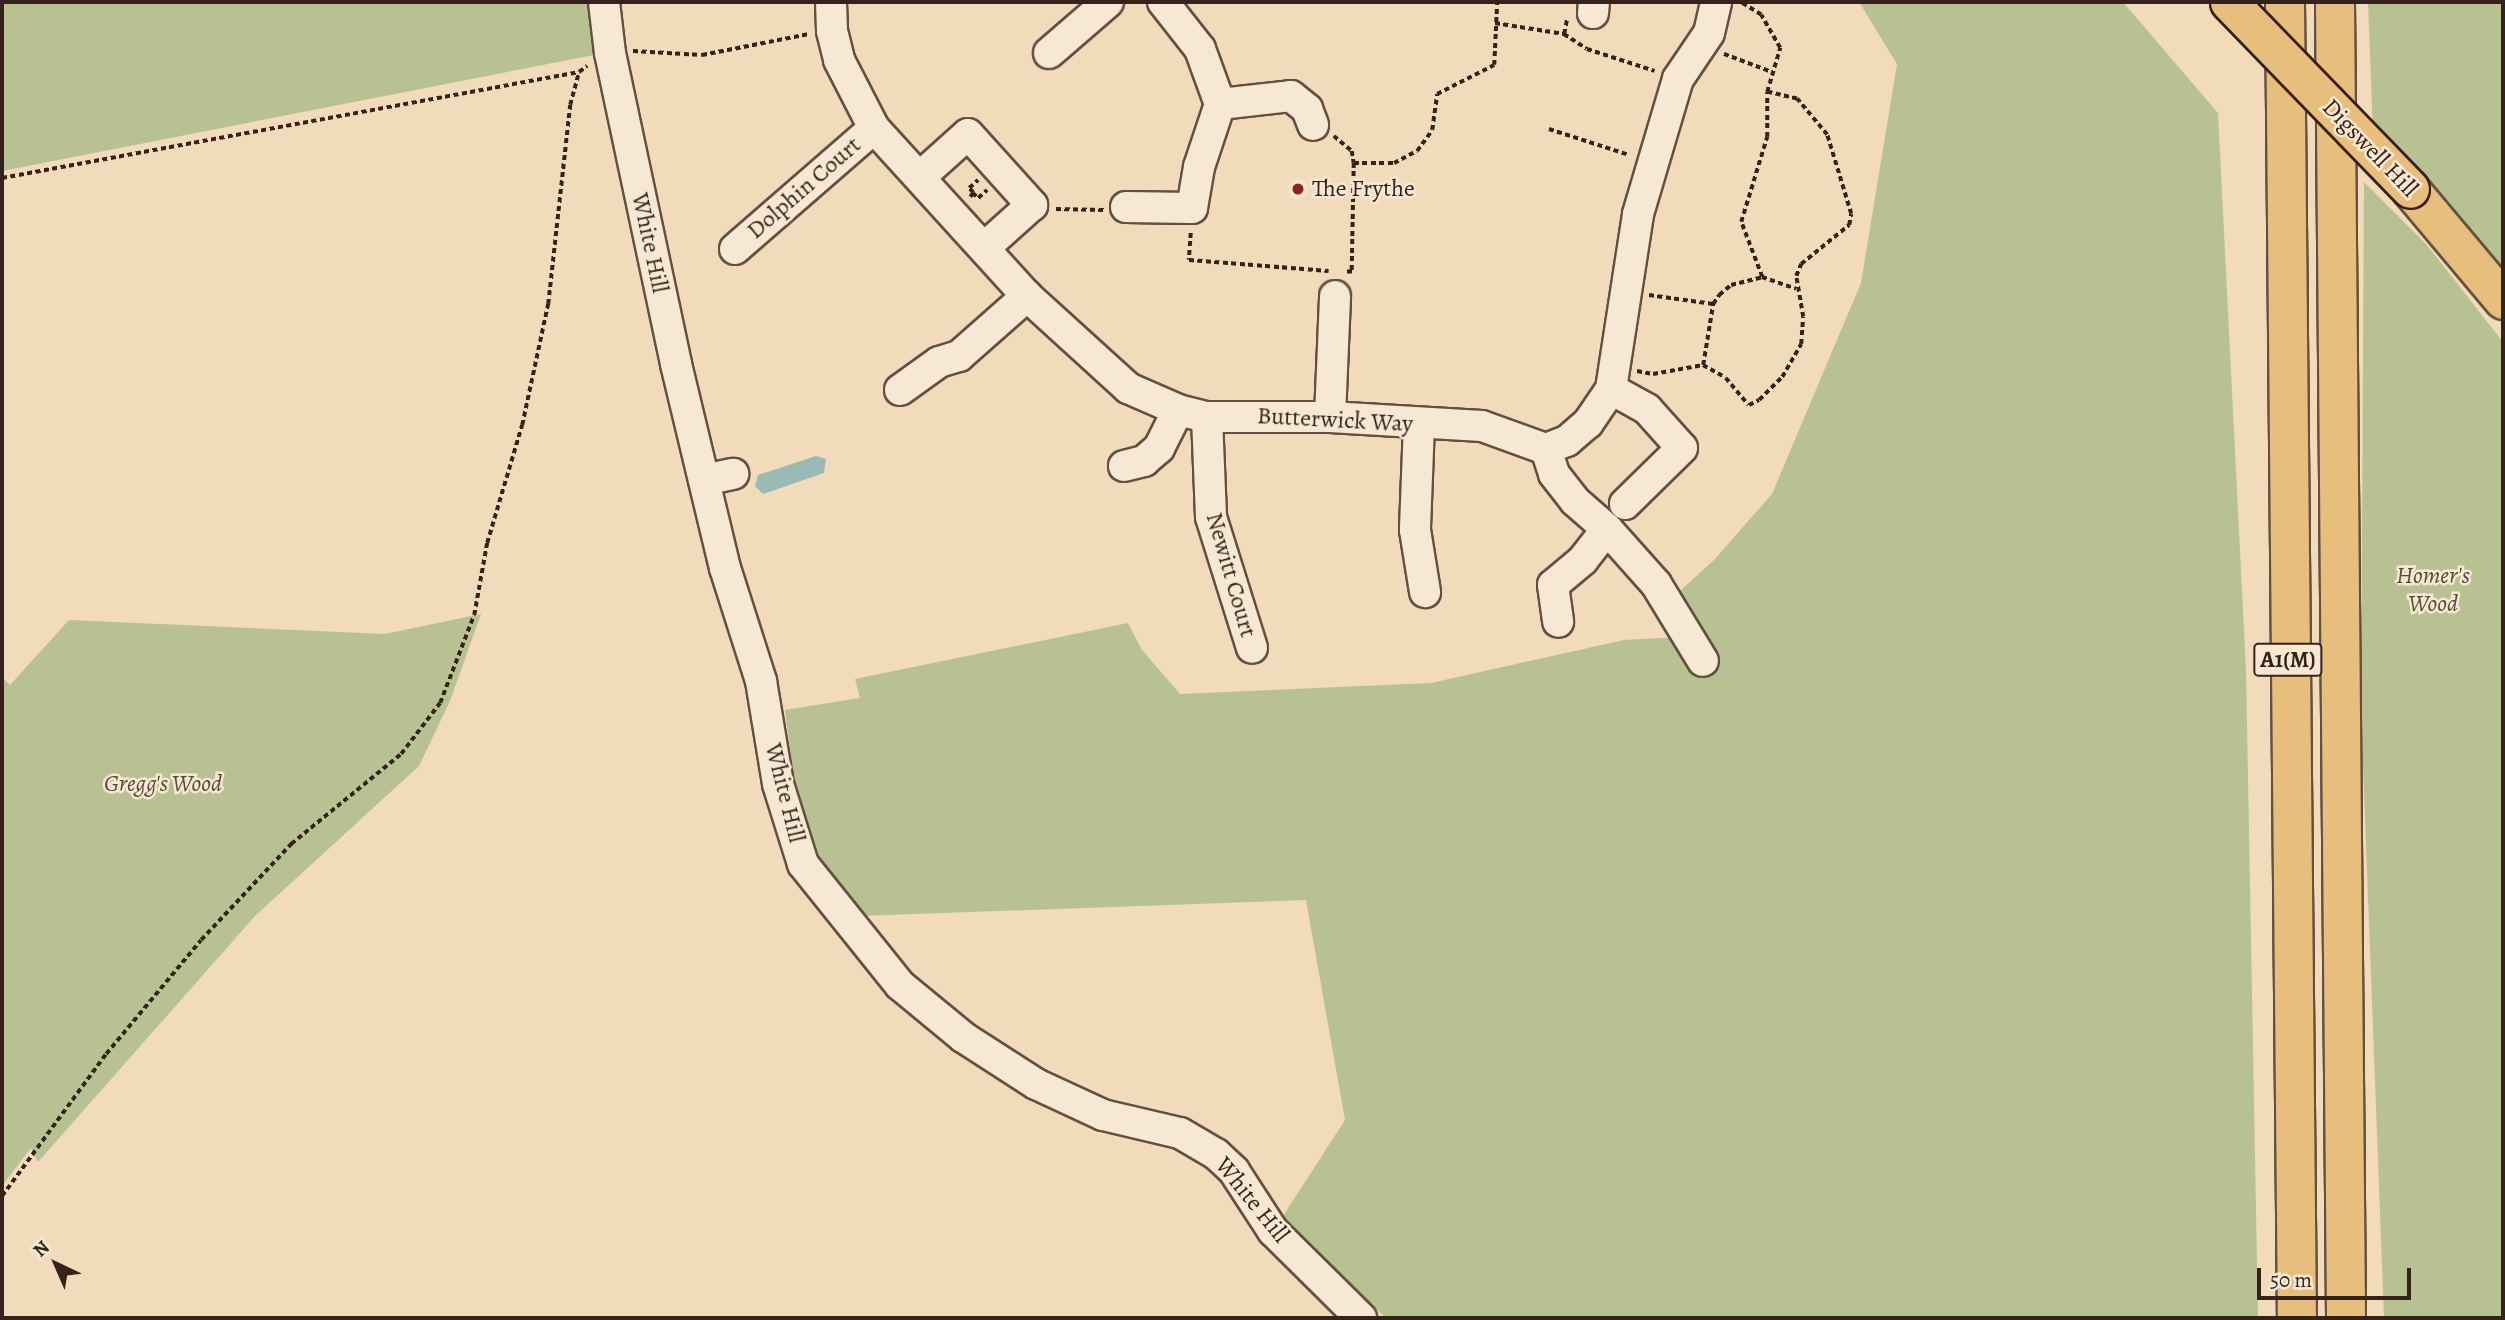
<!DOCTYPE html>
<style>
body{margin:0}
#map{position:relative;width:2505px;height:1320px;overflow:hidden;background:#f1dbba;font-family:Alegreya,serif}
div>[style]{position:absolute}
.green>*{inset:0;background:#b8c191}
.water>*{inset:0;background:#9bbab5}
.path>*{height:3.5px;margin-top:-1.75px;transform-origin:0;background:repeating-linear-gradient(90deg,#34221b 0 5px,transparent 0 8.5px)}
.roads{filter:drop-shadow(2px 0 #635043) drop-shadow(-2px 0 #635043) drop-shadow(0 2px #635043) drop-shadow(0 -2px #635043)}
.minor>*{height:30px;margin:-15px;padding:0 15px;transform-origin:15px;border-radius:15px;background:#f6e8d2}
.major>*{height:37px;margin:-18.5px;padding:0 18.5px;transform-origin:18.5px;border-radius:18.5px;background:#e8be7d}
.highway>*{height:38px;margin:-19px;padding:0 19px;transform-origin:19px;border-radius:19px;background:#e8be7d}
.bridges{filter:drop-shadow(2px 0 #34221b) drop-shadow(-2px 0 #34221b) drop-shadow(0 2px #34221b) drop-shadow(0 -2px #34221b)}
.major-bridge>*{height:37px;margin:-18.5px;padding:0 18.5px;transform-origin:18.5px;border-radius:18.5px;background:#e8be7d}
.dots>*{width:19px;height:19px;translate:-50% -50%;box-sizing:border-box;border:4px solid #f6e8d2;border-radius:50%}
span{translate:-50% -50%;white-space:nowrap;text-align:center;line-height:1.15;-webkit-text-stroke:5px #f6e8d2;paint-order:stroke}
.shield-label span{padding:2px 5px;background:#f6e8d2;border:2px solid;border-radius:5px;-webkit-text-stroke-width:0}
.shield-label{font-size:23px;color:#34221b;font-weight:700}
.street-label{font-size:24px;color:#34221b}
.poi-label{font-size:24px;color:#34221b}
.left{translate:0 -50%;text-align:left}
.park-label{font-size:24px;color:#554a38;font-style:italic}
.frame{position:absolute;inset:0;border:4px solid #34221b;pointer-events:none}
.north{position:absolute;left:21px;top:1229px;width:70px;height:70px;-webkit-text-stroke:5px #f6e8d2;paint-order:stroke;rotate:316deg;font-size:19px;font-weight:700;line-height:28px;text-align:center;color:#34221b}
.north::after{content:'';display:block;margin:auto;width:24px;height:32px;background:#34221b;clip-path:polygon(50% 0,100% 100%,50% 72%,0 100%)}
.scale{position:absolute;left:2257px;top:1268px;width:154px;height:32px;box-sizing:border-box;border:4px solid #34221b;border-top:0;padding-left:9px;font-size:21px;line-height:24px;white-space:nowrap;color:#34221b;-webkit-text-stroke:5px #f6e8d2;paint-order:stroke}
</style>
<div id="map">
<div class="green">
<i style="clip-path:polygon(2px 2px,592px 2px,599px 54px,2px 171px)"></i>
<i style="clip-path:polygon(1859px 2px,2123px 2px,2218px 113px,2246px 670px,2258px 1318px,1386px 1318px,1281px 1219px,1345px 1120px,1306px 900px,860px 916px,813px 853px,797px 804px,785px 710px,860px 698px,855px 679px,1128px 623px,1142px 650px,1180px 694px,1431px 683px,1624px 640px,1680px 637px,1680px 591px,1715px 559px,1772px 494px,1861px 283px,1897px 64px)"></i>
<i style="clip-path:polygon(2368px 2px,2503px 2px,2503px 276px,2373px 132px)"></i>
<i style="clip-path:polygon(2364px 182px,2427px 245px,2503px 342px,2503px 1318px,2384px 1318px,2361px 712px)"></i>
<i style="clip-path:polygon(481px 614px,450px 701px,419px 766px,255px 916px,38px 1162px,31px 1148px,2px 1186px,2px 677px,10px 685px,69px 620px,385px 634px)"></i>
</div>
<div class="water">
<i style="clip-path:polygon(816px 456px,826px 459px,824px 473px,763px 494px,755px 486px,758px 475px)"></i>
</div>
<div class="path">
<i style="left:1495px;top:23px;width:70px;rotate:9.1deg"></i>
<i style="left:1564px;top:34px;width:27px;rotate:33deg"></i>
<i style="left:1587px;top:49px;width:71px;rotate:17.9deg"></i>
<i style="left:1564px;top:34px;width:15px;rotate:-79deg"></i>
<i style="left:633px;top:51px;width:69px;rotate:3.3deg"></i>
<i style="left:702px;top:55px;width:109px;rotate:-11.1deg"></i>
<i style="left:1724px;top:54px;width:51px;rotate:20.6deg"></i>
<i style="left:1549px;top:129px;width:84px;rotate:18deg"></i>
<i style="left:1334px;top:136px;width:23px;rotate:40deg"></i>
<i style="left:1352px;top:151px;width:12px;rotate:81deg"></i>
<i style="left:1354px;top:163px;width:109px;rotate:91.1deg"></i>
<i style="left:1352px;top:272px;width:7px;rotate:180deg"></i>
<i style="left:1354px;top:163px;width:40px"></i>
<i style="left:1394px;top:163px;width:26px;rotate:-28deg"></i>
<i style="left:1417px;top:151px;width:26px;rotate:-54deg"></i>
<i style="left:1432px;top:130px;width:36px;rotate:-82deg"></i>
<i style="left:1437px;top:94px;width:64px;rotate:-27deg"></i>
<i style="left:1494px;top:65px;width:63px;rotate:-87.3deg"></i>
<i style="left:2px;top:178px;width:587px;rotate:-10.41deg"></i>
<i style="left:579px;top:72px;width:10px;rotate:-37deg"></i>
<i style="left:973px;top:193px;width:7px;rotate:45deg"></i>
<i style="left:978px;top:198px;width:12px;rotate:-42deg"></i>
<i style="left:970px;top:197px;width:5px;rotate:-53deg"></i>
<i style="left:973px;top:193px;width:6px;rotate:-129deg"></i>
<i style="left:969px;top:188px;width:12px;rotate:-42deg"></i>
<i style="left:1056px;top:209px;width:48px;rotate:1.2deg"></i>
<i style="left:1191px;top:233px;width:27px;rotate:94deg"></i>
<i style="left:1189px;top:260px;width:140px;rotate:4.5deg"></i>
<i style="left:1762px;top:277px;width:36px;rotate:19deg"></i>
<i style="left:1649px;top:295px;width:65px;rotate:8deg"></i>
<i style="left:1703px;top:365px;width:62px;rotate:-80.7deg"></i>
<i style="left:1713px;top:304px;width:11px;rotate:-56deg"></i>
<i style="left:1719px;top:295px;width:16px;rotate:-40deg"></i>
<i style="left:1731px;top:285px;width:32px;rotate:-14deg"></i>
<i style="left:1762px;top:277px;width:59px;rotate:-110.9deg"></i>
<i style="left:1741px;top:222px;width:89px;rotate:-73deg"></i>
<i style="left:1767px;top:137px;width:45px;rotate:-90deg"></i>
<i style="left:1637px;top:371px;width:16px;rotate:11deg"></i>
<i style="left:1653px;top:374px;width:51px;rotate:-10.2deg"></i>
<i style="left:1703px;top:365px;width:26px;rotate:29deg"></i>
<i style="left:1726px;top:378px;width:35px;rotate:50deg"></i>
<i style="left:1749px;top:405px;width:11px;rotate:-27deg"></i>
<i style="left:1759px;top:400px;width:33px;rotate:-45deg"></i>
<i style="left:1782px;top:377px;width:38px;rotate:-60deg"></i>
<i style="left:1801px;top:344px;width:27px;rotate:-86deg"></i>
<i style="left:1803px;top:317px;width:42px;rotate:-99.7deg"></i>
<i style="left:1796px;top:276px;width:13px;rotate:-67deg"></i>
<i style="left:1801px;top:264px;width:62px;rotate:-39.1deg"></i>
<i style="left:1849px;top:225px;width:11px;rotate:-80deg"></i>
<i style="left:1851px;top:214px;width:83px;rotate:-106.9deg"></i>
<i style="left:1827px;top:135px;width:47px;rotate:-129.8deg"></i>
<i style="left:1797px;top:99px;width:31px;rotate:-167deg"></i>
<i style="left:1767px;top:92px;width:46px;rotate:-73.5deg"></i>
<i style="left:1780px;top:48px;width:38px;rotate:-120deg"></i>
<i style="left:1761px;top:15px;width:25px;rotate:-148deg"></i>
<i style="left:2px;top:1196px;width:176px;rotate:-53.8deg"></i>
<i style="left:106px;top:1054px;width:148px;rotate:-50.2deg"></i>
<i style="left:201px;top:940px;width:132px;rotate:-46.8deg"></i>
<i style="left:291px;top:844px;width:142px;rotate:-39.3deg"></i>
<i style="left:401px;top:754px;width:64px;rotate:-52.6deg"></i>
<i style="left:440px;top:703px;width:94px;rotate:-68.9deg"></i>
<i style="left:474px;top:615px;width:73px;rotate:-79.8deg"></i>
<i style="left:487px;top:543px;width:123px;rotate:-73.5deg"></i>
<i style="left:522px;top:425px;width:124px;rotate:-77.9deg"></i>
<i style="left:548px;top:304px;width:200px;rotate:-83.7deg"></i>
<i style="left:570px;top:105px;width:34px;rotate:-75deg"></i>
</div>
<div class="roads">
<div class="minor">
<i style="left:604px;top:2px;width:51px;rotate:83.3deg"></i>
<i style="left:610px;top:53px;width:318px;rotate:78deg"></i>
<i style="left:676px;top:364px;width:210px;rotate:76.5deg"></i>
<i style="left:725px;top:568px;width:119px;rotate:72.3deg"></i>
<i style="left:761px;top:681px;width:104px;rotate:80.6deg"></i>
<i style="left:778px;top:784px;width:84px;rotate:72.6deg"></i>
<i style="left:803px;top:864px;width:155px;rotate:51.3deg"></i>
<i style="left:900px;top:985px;width:82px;rotate:39.5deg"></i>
<i style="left:963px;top:1037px;width:87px;rotate:32.8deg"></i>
<i style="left:1036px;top:1084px;width:74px;rotate:24.8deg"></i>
<i style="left:1103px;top:1115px;width:79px;rotate:13.2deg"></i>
<i style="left:1180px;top:1133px;width:42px;rotate:30.3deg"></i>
<i style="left:1216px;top:1154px;width:25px;rotate:43deg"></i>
<i style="left:1234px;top:1171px;width:72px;rotate:57deg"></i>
<i style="left:1273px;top:1231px;width:124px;rotate:44.7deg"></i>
<i style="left:831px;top:2px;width:29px;rotate:88deg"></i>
<i style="left:832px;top:31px;width:30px;rotate:76deg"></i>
<i style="left:839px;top:60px;width:76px;rotate:62.8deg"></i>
<i style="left:874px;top:128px;width:227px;rotate:47.7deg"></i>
<i style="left:1027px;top:296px;width:137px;rotate:42.3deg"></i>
<i style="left:1128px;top:388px;width:55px;rotate:23.7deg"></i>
<i style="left:1178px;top:410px;width:30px;rotate:14deg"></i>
<i style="left:1207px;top:417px;width:123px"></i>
<i style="left:1330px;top:417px;width:152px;rotate:3.4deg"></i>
<i style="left:1482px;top:426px;width:68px;rotate:19.8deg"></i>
<i style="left:1546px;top:449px;width:22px;rotate:-21deg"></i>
<i style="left:1567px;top:441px;width:28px;rotate:-41deg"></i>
<i style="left:1588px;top:423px;width:41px;rotate:-55.9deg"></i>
<i style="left:1611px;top:389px;width:177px;rotate:-81.2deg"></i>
<i style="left:1638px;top:214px;width:141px;rotate:-73.5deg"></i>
<i style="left:1678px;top:79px;width:55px;rotate:-56deg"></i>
<i style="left:1709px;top:33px;width:32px;rotate:-77deg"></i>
<i style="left:1593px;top:13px;width:11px;rotate:-85deg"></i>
<i style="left:1049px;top:53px;width:78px;rotate:-40.8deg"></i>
<i style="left:1220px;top:104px;width:71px;rotate:-6.4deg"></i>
<i style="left:1291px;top:96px;width:21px;rotate:39deg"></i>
<i style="left:1307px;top:109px;width:17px;rotate:69deg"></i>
<i style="left:920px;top:177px;width:64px;rotate:-41.9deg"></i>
<i style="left:968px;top:134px;width:96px;rotate:48deg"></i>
<i style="left:1032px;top:205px;width:64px;rotate:138.1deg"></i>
<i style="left:1126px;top:207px;width:66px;rotate:0.9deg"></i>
<i style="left:1192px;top:208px;width:42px;rotate:-80.3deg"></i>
<i style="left:1199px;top:167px;width:66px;rotate:-71.6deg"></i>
<i style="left:1220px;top:104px;width:59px;rotate:-110deg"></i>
<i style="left:1200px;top:49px;width:60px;rotate:-128.2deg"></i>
<i style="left:735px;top:249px;width:184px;rotate:-41deg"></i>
<i style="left:1611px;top:389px;width:41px;rotate:29.1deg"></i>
<i style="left:1647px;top:409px;width:52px;rotate:48.1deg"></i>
<i style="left:1682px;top:448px;width:80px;rotate:135.5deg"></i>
<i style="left:900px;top:390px;width:48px;rotate:-35.7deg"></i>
<i style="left:939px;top:362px;width:21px;rotate:-17deg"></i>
<i style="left:959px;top:356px;width:91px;rotate:-41.4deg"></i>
<i style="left:1207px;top:417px;width:100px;rotate:87.7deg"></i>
<i style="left:1211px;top:517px;width:137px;rotate:72.6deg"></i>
<i style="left:1330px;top:417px;width:121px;rotate:-87.6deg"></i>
<i style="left:1419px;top:424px;width:106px;rotate:92.2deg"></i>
<i style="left:1415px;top:530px;width:63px;rotate:80.8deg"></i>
<i style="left:1546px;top:449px;width:26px;rotate:72deg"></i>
<i style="left:1554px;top:474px;width:34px;rotate:52deg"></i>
<i style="left:1575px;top:501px;width:43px;rotate:41.2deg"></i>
<i style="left:1607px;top:529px;width:39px;rotate:128deg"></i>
<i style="left:1583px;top:560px;width:39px;rotate:140deg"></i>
<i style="left:1553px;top:585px;width:37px;rotate:82deg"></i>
<i style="left:1124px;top:466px;width:21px;rotate:-14deg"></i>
<i style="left:1144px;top:461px;width:20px;rotate:-41deg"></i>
<i style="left:1159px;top:448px;width:42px;rotate:-63.4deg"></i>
<i style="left:704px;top:480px;width:30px;rotate:-12deg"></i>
<i style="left:1607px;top:529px;width:74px;rotate:48.3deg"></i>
<i style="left:1656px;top:584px;width:90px;rotate:58.6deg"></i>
</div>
<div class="major">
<i style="left:2410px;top:189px;width:145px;rotate:50deg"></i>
</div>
<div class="highway">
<i style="left:2285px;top:2px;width:1316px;rotate:89.48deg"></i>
<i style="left:2335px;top:2px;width:1316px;rotate:89.52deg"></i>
</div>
</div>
<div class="bridges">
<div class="major-bridge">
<i style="left:2229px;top:2px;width:260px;rotate:45.9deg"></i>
</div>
</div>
<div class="dots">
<i style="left:1298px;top:189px;background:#8f2418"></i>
</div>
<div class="shield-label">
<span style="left:2288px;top:660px">A1(M)</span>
</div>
<div class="street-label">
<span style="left:2370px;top:148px;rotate:46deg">Digswell Hill</span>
<span style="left:804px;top:188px;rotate:-41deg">Dolphin Court</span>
<span style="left:650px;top:243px;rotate:78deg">White Hill</span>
<span style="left:1335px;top:420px;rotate:3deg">Butterwick Way</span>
<span style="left:1231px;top:575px;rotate:74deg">Newitt Court</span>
<span style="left:785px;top:793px;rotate:76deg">White Hill</span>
<span style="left:1252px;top:1200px;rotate:51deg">White Hill</span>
</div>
<div class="poi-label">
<span class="left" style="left:1312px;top:189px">The Frythe</span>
</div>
<div class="park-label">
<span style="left:2433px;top:590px">Homer's<br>Wood</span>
<span style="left:163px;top:784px">Gregg's Wood</span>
</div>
<div class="frame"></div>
<div class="north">N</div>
<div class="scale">50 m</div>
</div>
